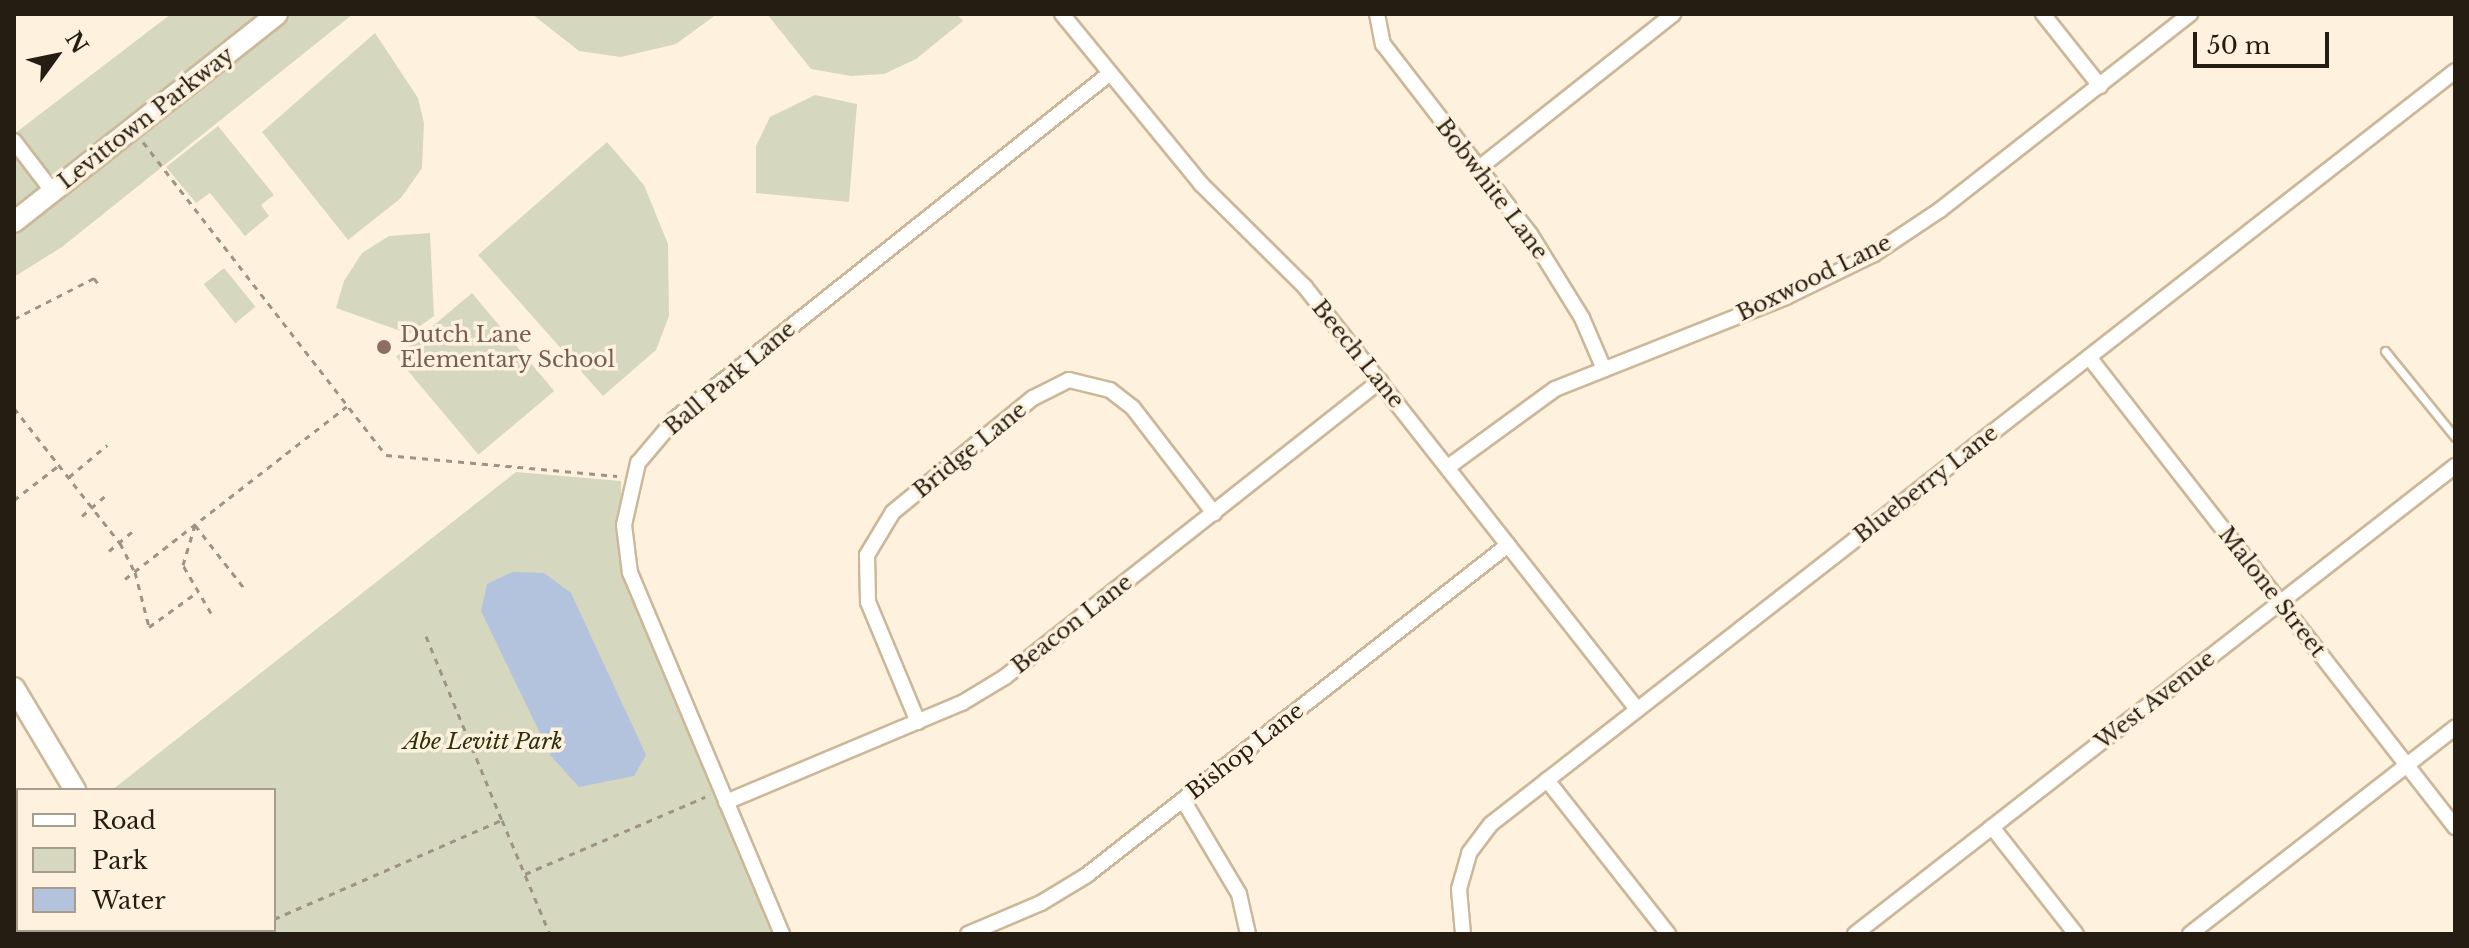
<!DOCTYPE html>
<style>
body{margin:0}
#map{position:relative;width:2469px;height:948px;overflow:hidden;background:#fef2de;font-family:"Libre Baskerville",serif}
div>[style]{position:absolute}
.green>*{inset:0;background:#d5d8be;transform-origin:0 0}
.water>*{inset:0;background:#b3c2dd}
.path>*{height:3px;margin-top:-1.5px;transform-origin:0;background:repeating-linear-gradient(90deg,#9f9484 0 6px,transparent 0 12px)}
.roads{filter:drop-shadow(2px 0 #ccb899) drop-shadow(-2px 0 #ccb899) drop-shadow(0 2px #ccb899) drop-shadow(0 -2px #ccb899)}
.lane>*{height:7px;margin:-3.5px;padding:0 3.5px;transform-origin:3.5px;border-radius:3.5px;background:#fff}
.street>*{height:14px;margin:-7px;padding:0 7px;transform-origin:7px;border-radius:7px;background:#fff}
.secondary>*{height:20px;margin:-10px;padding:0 10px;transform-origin:10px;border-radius:10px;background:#fff}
.dots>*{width:22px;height:22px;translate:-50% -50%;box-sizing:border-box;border:4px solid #fef2de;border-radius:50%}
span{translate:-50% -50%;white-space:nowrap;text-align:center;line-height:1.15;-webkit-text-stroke:7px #fef2de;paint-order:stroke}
.street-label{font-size:22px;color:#251d12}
.education-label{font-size:22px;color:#785e54}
.left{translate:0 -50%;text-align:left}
.park-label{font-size:22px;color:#2e310a;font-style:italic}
.frame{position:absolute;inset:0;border:16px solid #251d12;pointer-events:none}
.legend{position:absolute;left:16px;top:788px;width:260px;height:144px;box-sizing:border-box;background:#fef2de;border:2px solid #a79d8c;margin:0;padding:10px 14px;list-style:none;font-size:24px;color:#251d12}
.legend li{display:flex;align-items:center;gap:16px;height:40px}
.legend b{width:40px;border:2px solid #a79d8c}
.north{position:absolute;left:16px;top:16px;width:80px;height:80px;-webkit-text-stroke:6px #fef2de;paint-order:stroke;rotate:57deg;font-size:22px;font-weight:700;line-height:32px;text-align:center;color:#251d12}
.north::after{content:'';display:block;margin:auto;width:28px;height:36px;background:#251d12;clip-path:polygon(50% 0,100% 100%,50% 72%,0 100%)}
.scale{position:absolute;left:2193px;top:32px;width:136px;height:36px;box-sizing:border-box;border:4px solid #251d12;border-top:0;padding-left:10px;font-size:24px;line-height:28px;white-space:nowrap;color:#251d12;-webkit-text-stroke:6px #fef2de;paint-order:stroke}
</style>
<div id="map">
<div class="green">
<i style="clip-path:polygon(171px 14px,353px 14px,62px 247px,14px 277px,14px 134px)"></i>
<i style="clip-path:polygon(532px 14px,717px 14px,676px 44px,621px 57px,579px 51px)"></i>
<i style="clip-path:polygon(767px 14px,957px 14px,963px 21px,916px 59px,884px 74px,851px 76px,811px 69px)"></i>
<i style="clip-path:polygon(375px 33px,418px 98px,424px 123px,422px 168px,401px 198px,348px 240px,262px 132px)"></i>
<i style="clip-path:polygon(815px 95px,857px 104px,849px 202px,756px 193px,756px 146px,770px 117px)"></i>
<i style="clip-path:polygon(218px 126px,274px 195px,261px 205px,269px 216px,245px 236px,210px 193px,196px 203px,166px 167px)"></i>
<i style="clip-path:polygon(607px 142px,644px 185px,668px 244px,669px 316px,656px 350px,603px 396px,478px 255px)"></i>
<i style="clip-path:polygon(430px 233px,434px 316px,409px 334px,336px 308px,344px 281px,362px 253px,389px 236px)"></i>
<i style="left:224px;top:268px;width:50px;height:26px;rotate:51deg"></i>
<i style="left:472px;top:293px;width:128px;height:99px;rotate:50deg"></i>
<i style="clip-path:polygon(516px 472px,621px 481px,623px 571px,777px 934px,149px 934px,147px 930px,274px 930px,274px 790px,112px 790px)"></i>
</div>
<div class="water">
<i style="clip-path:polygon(512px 572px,544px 573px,571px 593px,646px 755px,634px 776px,579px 787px,551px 756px,481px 611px,487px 584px)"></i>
</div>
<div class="path">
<i style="left:143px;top:142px;width:396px;rotate:52.2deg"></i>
<i style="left:386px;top:455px;width:232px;rotate:5.2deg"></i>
<i style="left:14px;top:319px;width:90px;rotate:-27.1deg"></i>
<i style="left:94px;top:278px;width:12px;rotate:55deg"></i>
<i style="left:14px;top:408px;width:172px;rotate:51.9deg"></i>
<i style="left:120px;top:543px;width:33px;rotate:63deg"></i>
<i style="left:135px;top:572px;width:57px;rotate:75.7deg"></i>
<i style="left:149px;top:627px;width:58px;rotate:-35.9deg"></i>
<i style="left:69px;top:477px;width:50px;rotate:-40.1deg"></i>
<i style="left:14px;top:500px;width:56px;rotate:-37.7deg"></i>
<i style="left:82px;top:516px;width:30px;rotate:-41deg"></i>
<i style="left:109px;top:551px;width:31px;rotate:-40deg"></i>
<i style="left:125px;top:579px;width:281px;rotate:-37.9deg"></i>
<i style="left:211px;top:613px;width:56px;rotate:-120.3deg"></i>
<i style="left:183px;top:565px;width:42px;rotate:-73.3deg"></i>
<i style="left:195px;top:525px;width:80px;rotate:52.1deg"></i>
<i style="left:426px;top:636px;width:199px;rotate:67.6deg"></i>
<i style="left:525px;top:874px;width:196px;rotate:-23.2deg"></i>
<i style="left:274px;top:919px;width:249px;rotate:-23.5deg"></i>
<i style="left:502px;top:820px;width:124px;rotate:67.2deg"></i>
<i style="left:239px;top:934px;width:10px;rotate:-24deg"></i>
</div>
<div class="roads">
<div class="lane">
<i style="left:2385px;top:351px;width:111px;rotate:50.9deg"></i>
</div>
<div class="street">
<i style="left:1062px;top:14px;width:220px;rotate:50.7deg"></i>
<i style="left:1201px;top:184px;width:146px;rotate:44.7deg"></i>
<i style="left:1305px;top:287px;width:537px;rotate:51.81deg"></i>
<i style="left:1377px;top:14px;width:31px;rotate:79deg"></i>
<i style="left:1383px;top:44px;width:240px;rotate:52.3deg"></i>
<i style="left:1530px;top:234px;width:99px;rotate:58.2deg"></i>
<i style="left:1582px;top:318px;width:56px;rotate:66.7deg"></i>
<i style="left:2043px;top:14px;width:92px;rotate:51.6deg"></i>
<i style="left:14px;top:141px;width:64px;rotate:52.6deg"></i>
<i style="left:1479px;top:168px;width:248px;rotate:-38.4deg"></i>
<i style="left:2089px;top:357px;width:596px;rotate:52.09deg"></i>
<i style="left:1448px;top:467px;width:132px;rotate:-36.1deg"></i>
<i style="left:1555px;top:389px;width:249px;rotate:-21.7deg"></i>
<i style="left:1786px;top:297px;width:98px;rotate:-26deg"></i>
<i style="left:1874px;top:254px;width:79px;rotate:-33.7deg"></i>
<i style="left:1940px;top:210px;width:318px;rotate:-38.1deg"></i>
<i style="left:918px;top:722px;width:130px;rotate:-112.6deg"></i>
<i style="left:868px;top:602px;width:47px;rotate:-91.2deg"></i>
<i style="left:867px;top:555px;width:50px;rotate:-58.8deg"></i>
<i style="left:893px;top:512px;width:181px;rotate:-39.2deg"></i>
<i style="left:1033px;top:398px;width:40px;rotate:-26.6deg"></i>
<i style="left:1069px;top:380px;width:42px;rotate:13.7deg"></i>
<i style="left:1110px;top:390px;width:29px;rotate:38deg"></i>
<i style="left:1133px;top:408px;width:133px;rotate:52.4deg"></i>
<i style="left:1547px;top:780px;width:196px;rotate:51.8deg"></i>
<i style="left:1183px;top:800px;width:109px;rotate:59.2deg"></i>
<i style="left:1239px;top:894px;width:41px;rotate:77.3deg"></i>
<i style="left:726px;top:802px;width:256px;rotate:-22.8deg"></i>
<i style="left:962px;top:703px;width:50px;rotate:-31.2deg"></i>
<i style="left:1005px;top:677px;width:478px;rotate:-38.3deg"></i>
<i style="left:1992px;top:827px;width:136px;rotate:51.9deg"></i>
<i style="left:782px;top:934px;width:392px;rotate:-112.8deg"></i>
<i style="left:630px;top:573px;width:48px;rotate:-97.1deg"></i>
<i style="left:624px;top:525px;width:64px;rotate:-77.3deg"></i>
<i style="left:638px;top:463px;width:57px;rotate:-49.9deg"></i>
<i style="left:675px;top:419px;width:554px;rotate:-38.48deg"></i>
<i style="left:968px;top:934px;width:79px;rotate:-23deg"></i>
<i style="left:1041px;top:903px;width:54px;rotate:-31.3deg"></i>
<i style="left:1087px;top:875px;width:535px;rotate:-38.09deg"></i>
<i style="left:1463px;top:934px;width:45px;rotate:-95.1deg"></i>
<i style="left:1459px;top:889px;width:37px;rotate:-74deg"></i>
<i style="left:1469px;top:853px;width:36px;rotate:-53deg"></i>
<i style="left:1491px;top:824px;width:1223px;rotate:-37.99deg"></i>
<i style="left:1855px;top:934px;width:761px;rotate:-37.95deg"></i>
<i style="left:2190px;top:934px;width:336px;rotate:-37.9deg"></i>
</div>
<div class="secondary">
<i style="left:14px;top:222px;width:335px;rotate:-38.3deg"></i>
<i style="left:14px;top:688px;width:119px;rotate:59.1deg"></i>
<i style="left:144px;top:930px;width:4px;rotate:63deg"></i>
</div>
</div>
<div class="dots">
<i style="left:384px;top:347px;background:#8d6e63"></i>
</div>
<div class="street-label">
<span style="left:146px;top:118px;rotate:-38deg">Levittown Parkway</span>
<span style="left:1492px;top:189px;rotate:53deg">Bobwhite Lane</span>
<span style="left:1814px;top:278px;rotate:-26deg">Boxwood Lane</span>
<span style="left:1358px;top:354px;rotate:51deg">Beech Lane</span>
<span style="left:730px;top:378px;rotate:-40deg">Ball Park Lane</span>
<span style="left:970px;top:450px;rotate:-39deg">Bridge Lane</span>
<span style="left:1926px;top:484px;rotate:-38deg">Blueberry Lane</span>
<span style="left:2272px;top:592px;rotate:52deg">Malone Street</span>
<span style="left:1072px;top:624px;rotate:-38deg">Beacon Lane</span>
<span style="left:2155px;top:700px;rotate:-38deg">West Avenue</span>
<span style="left:1245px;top:751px;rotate:-38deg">Bishop Lane</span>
</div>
<div class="education-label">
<span class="left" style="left:400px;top:347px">Dutch Lane<br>Elementary School</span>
</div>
<div class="park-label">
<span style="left:483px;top:742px">Abe Levitt Park</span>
</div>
<div class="frame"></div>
<ul class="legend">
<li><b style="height:10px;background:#fff"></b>Road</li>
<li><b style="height:22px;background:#d5d8be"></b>Park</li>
<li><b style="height:22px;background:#b3c2dd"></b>Water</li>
</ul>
<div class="north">N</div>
<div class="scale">50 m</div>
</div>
